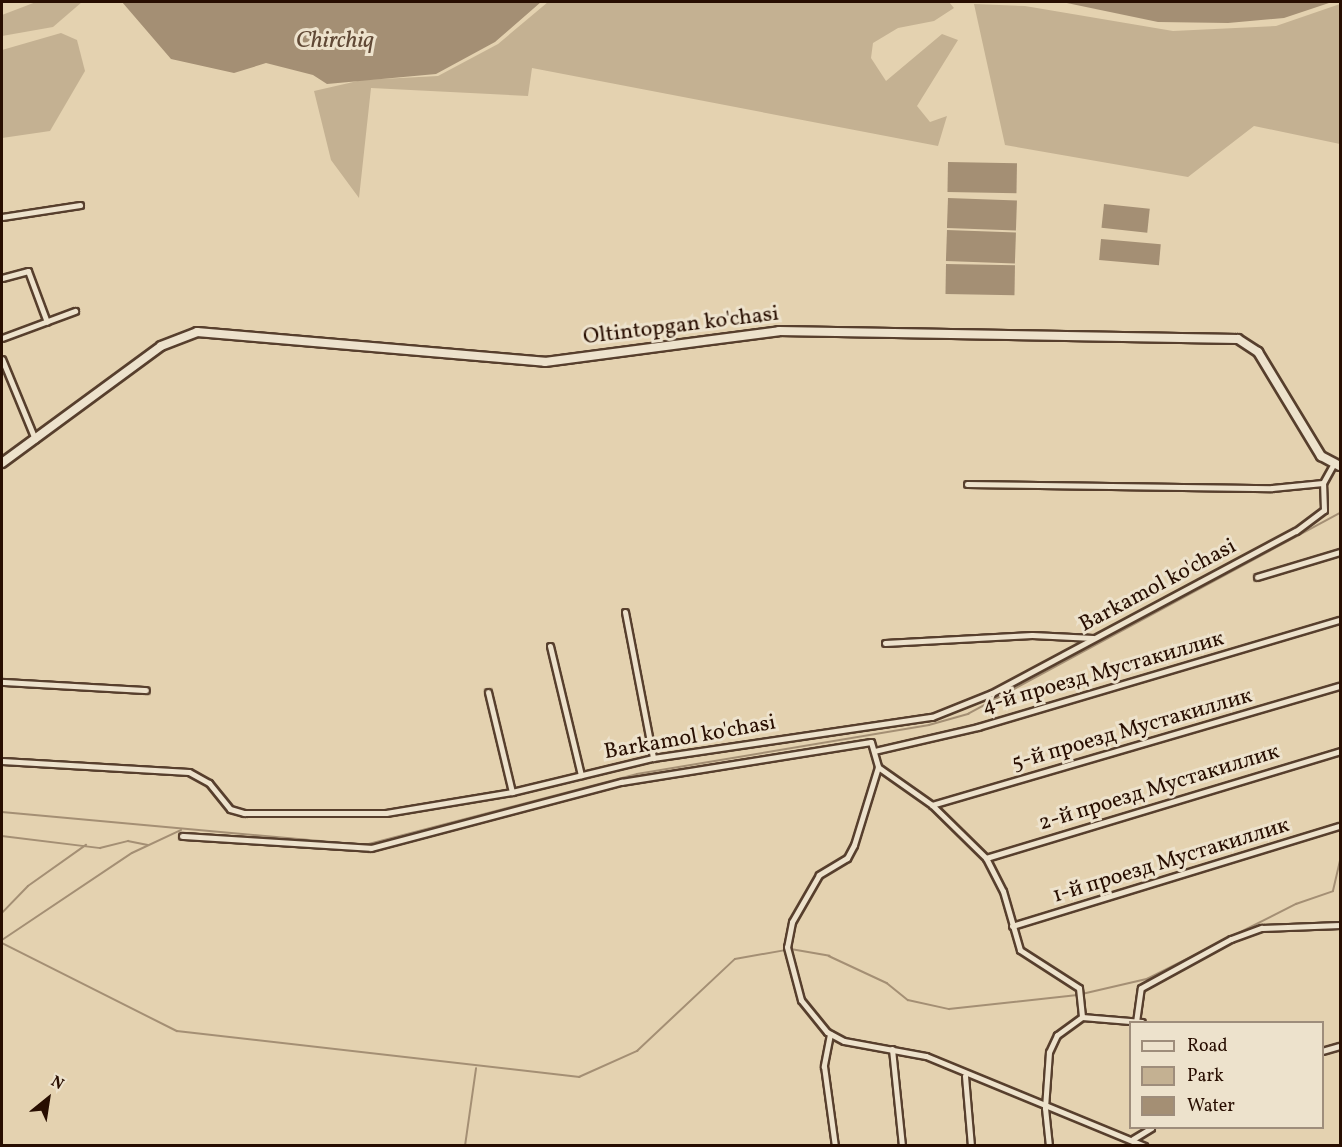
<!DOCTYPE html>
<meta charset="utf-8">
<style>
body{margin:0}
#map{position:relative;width:1342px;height:1147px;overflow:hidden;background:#e4d2b0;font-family:Vollkorn,serif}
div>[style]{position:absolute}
.green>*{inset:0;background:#c4b192}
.water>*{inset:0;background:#a48f74;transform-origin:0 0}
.stream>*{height:1.5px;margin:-0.75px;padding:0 0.75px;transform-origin:0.75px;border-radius:0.75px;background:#a48f74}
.roads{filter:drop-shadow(2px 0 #573f2d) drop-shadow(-2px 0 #573f2d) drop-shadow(0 2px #573f2d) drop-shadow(0 -2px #573f2d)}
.street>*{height:5px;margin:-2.5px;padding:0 2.5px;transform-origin:2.5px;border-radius:2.5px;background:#ede2cc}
.secondary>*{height:8px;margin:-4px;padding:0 4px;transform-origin:4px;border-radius:4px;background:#ede2cc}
span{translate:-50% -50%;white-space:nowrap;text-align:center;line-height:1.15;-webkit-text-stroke:6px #ede2cc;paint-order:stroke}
.street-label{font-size:22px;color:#280e01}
.water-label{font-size:24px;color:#604835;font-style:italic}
.frame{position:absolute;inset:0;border:3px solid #280e01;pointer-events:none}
.legend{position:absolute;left:1129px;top:1021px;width:195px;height:108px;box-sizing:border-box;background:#ede2cc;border:2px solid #9e8d7b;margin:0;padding:8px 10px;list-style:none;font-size:18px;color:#280e01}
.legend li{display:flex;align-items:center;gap:12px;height:30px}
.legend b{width:30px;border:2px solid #9e8d7b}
.north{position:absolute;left:18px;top:1069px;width:60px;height:60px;-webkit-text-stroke:4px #ede2cc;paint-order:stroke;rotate:30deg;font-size:16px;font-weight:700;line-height:24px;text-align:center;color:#280e01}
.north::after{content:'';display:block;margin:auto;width:21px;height:27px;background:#280e01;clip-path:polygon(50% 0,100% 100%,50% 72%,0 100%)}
</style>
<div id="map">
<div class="green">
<i style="clip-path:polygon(36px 2px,82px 2px,53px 27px,2px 36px,2px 15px)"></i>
<i style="clip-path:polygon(548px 2px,949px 2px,954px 8px,934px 21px,898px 28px,873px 43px,871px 58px,886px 81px,942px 34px,958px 40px,917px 106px,930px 122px,947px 116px,938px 146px,532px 68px,528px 96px,371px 88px,359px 198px,331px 160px,314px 91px,362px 80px,438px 76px,498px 44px)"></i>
<i style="clip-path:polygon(1340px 4px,1340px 144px,1254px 126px,1188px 177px,1005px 145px,974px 4px,1025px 6px,1173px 31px,1276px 26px)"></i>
<i style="clip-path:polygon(61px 33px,77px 40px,85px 71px,50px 131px,2px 138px,2px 50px)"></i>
</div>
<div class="water">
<i style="clip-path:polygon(122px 2px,541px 2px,495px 42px,436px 74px,327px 84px,313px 75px,266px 63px,234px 73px,171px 59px)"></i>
<i style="clip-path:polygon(1062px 2px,1332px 2px,1284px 18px,1228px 23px,1158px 22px)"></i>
<i style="left:948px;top:162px;width:69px;height:30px;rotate:1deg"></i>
<i style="left:948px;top:198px;width:69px;height:30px;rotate:2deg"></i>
<i style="left:1104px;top:204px;width:46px;height:24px;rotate:6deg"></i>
<i style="left:947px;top:230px;width:69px;height:31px;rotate:2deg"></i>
<i style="left:1101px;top:239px;width:60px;height:21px;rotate:5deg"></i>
<i style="left:946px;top:264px;width:69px;height:30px;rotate:1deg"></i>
</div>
<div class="stream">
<i style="left:2px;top:812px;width:364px;rotate:5.2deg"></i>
<i style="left:365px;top:845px;width:281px;rotate:-14.6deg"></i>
<i style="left:637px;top:774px;width:296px;rotate:-9.5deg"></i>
<i style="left:929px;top:725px;width:41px;rotate:-15.8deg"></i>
<i style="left:968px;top:714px;width:423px;rotate:-28.4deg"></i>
<i style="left:2px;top:836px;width:99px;rotate:7deg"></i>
<i style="left:100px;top:848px;width:29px;rotate:-14deg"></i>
<i style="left:128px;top:841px;width:20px;rotate:11deg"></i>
<i style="left:2px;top:913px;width:37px;rotate:-46deg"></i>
<i style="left:28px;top:886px;width:71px;rotate:-35.3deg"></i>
<i style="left:2px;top:940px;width:156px;rotate:-33.8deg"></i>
<i style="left:132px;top:853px;width:54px;rotate:-25.1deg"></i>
<i style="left:2px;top:943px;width:196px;rotate:26.7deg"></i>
<i style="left:177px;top:1031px;width:405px;rotate:6.5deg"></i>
<i style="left:579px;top:1077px;width:64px;rotate:-24.1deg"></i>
<i style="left:637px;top:1051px;width:134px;rotate:-43.2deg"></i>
<i style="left:735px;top:959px;width:52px;rotate:-10deg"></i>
<i style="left:791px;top:949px;width:39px;rotate:10deg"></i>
<i style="left:829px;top:956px;width:64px;rotate:25deg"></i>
<i style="left:887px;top:983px;width:27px;rotate:39deg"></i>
<i style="left:908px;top:1000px;width:42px;rotate:12.4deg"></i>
<i style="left:949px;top:1009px;width:129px;rotate:-6.2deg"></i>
<i style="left:1082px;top:994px;width:67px;rotate:-13deg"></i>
<i style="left:1147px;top:979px;width:167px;rotate:-26.7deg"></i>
<i style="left:1296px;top:904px;width:39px;rotate:-19deg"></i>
<i style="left:1333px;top:891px;width:32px;rotate:-77deg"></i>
<i style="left:465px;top:1146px;width:78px;rotate:-81.9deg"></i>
</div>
<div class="roads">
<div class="street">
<i style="left:2px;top:217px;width:79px;rotate:-8.7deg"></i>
<i style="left:2px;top:278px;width:27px;rotate:-15deg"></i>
<i style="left:28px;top:271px;width:54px;rotate:69.6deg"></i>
<i style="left:2px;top:338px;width:78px;rotate:-20.3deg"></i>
<i style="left:2px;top:359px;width:87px;rotate:67.6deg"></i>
<i style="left:967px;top:484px;width:305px;rotate:0.8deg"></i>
<i style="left:1272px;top:488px;width:51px;rotate:-5.6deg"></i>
<i style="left:1323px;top:483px;width:21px;rotate:-61deg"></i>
<i style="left:1257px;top:577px;width:87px;rotate:-16.8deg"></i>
<i style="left:625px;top:612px;width:149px;rotate:79.1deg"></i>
<i style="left:885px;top:643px;width:147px;rotate:-3.1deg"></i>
<i style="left:1032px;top:635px;width:61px;rotate:2.8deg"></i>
<i style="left:550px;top:646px;width:133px;rotate:76.5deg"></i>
<i style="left:2px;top:682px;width:144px;rotate:3.2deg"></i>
<i style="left:488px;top:692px;width:103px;rotate:76.5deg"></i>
<i style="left:874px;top:751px;width:107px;rotate:-13deg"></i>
<i style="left:978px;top:727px;width:377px;rotate:-16.5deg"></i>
<i style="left:2px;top:761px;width:187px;rotate:3.4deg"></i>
<i style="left:189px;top:772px;width:23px;rotate:29deg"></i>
<i style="left:209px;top:783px;width:33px;rotate:51deg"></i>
<i style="left:230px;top:809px;width:15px;rotate:16deg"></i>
<i style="left:244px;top:813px;width:142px"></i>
<i style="left:386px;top:813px;width:128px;rotate:-9.5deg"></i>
<i style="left:512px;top:792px;width:145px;rotate:-13.6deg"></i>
<i style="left:653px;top:758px;width:282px;rotate:-8.4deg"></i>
<i style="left:932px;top:717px;width:65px;rotate:-21.8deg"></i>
<i style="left:992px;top:693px;width:344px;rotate:-28.1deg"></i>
<i style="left:1296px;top:531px;width:35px;rotate:-37deg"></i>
<i style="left:1324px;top:510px;width:27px;rotate:-92deg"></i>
<i style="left:878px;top:767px;width:82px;rotate:107.1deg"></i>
<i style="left:854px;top:845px;width:15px;rotate:118deg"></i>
<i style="left:847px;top:858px;width:33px;rotate:149deg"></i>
<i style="left:819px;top:875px;width:54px;rotate:119.9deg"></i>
<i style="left:792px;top:922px;width:25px;rotate:101deg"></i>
<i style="left:787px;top:947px;width:55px;rotate:75.2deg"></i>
<i style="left:801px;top:1000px;width:41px;rotate:50.9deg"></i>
<i style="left:827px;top:1032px;width:19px;rotate:28deg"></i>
<i style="left:844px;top:1041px;width:83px;rotate:10.4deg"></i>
<i style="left:926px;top:1056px;width:236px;rotate:22.4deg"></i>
<i style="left:932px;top:805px;width:425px;rotate:-16.3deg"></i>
<i style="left:182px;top:836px;width:189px;rotate:3.6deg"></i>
<i style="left:371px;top:848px;width:259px;rotate:-14.8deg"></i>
<i style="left:621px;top:782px;width:253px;rotate:-9.1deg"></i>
<i style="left:871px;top:742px;width:26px;rotate:74deg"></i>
<i style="left:878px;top:767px;width:66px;rotate:35.1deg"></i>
<i style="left:932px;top:805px;width:76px;rotate:44.5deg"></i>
<i style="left:986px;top:858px;width:37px;rotate:63deg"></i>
<i style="left:1003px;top:891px;width:61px;rotate:73.9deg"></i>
<i style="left:1020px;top:950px;width:70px;rotate:32.8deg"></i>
<i style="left:1079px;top:988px;width:29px;rotate:84deg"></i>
<i style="left:1082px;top:1017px;width:31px;rotate:144deg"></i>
<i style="left:1057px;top:1035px;width:19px;rotate:115deg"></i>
<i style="left:1049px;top:1052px;width:56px;rotate:94.1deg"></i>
<i style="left:1045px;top:1108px;width:38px;rotate:84deg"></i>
<i style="left:986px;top:858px;width:370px;rotate:-16.8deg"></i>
<i style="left:1012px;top:926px;width:343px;rotate:-17deg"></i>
<i style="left:1082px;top:1017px;width:60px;rotate:4.8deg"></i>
<i style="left:1136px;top:1022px;width:34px;rotate:-82deg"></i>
<i style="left:1141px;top:988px;width:102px;rotate:-28.6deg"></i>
<i style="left:1231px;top:939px;width:33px;rotate:-20deg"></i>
<i style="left:1262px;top:928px;width:78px;rotate:-2.2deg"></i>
<i style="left:830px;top:1034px;width:33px;rotate:101deg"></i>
<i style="left:824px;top:1066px;width:81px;rotate:82.2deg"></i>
<i style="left:892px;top:1049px;width:98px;rotate:84.1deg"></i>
<i style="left:1322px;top:1051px;width:19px;rotate:-16deg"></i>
<i style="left:965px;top:1076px;width:70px;rotate:85.1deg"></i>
<i style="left:1133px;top:1139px;width:21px;rotate:-31deg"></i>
</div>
<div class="secondary">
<i style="left:2px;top:463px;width:197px;rotate:-36.3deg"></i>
<i style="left:161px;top:346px;width:39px;rotate:-21deg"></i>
<i style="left:197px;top:332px;width:349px;rotate:4.9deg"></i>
<i style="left:545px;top:362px;width:236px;rotate:-7.5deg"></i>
<i style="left:779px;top:331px;width:459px;rotate:1deg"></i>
<i style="left:1238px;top:339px;width:24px;rotate:33deg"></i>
<i style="left:1258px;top:352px;width:122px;rotate:58.8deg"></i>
<i style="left:1321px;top:456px;width:21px;rotate:28deg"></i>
</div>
</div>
<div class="street-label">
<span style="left:681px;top:326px;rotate:-7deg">Oltintopgan ko'chasi</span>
<span style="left:1158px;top:586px;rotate:-28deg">Barkamol ko'chasi</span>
<span style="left:1103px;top:673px;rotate:-16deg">4-й проезд Мустакиллик</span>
<span style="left:1132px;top:730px;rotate:-16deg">5-й проезд Мустакиллик</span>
<span style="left:690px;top:738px;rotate:-10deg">Barkamol ko'chasi</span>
<span style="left:1159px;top:788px;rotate:-17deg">2-й проезд Мустакиллик</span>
<span style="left:1171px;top:861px;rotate:-17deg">1-й проезд Мустакиллик</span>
</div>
<div class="water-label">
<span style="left:335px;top:42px">Chirchiq</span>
</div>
<div class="frame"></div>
<ul class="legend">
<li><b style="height:8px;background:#ede2cc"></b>Road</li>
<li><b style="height:16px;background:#c4b192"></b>Park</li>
<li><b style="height:16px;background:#a48f74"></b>Water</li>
</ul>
<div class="north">N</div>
</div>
